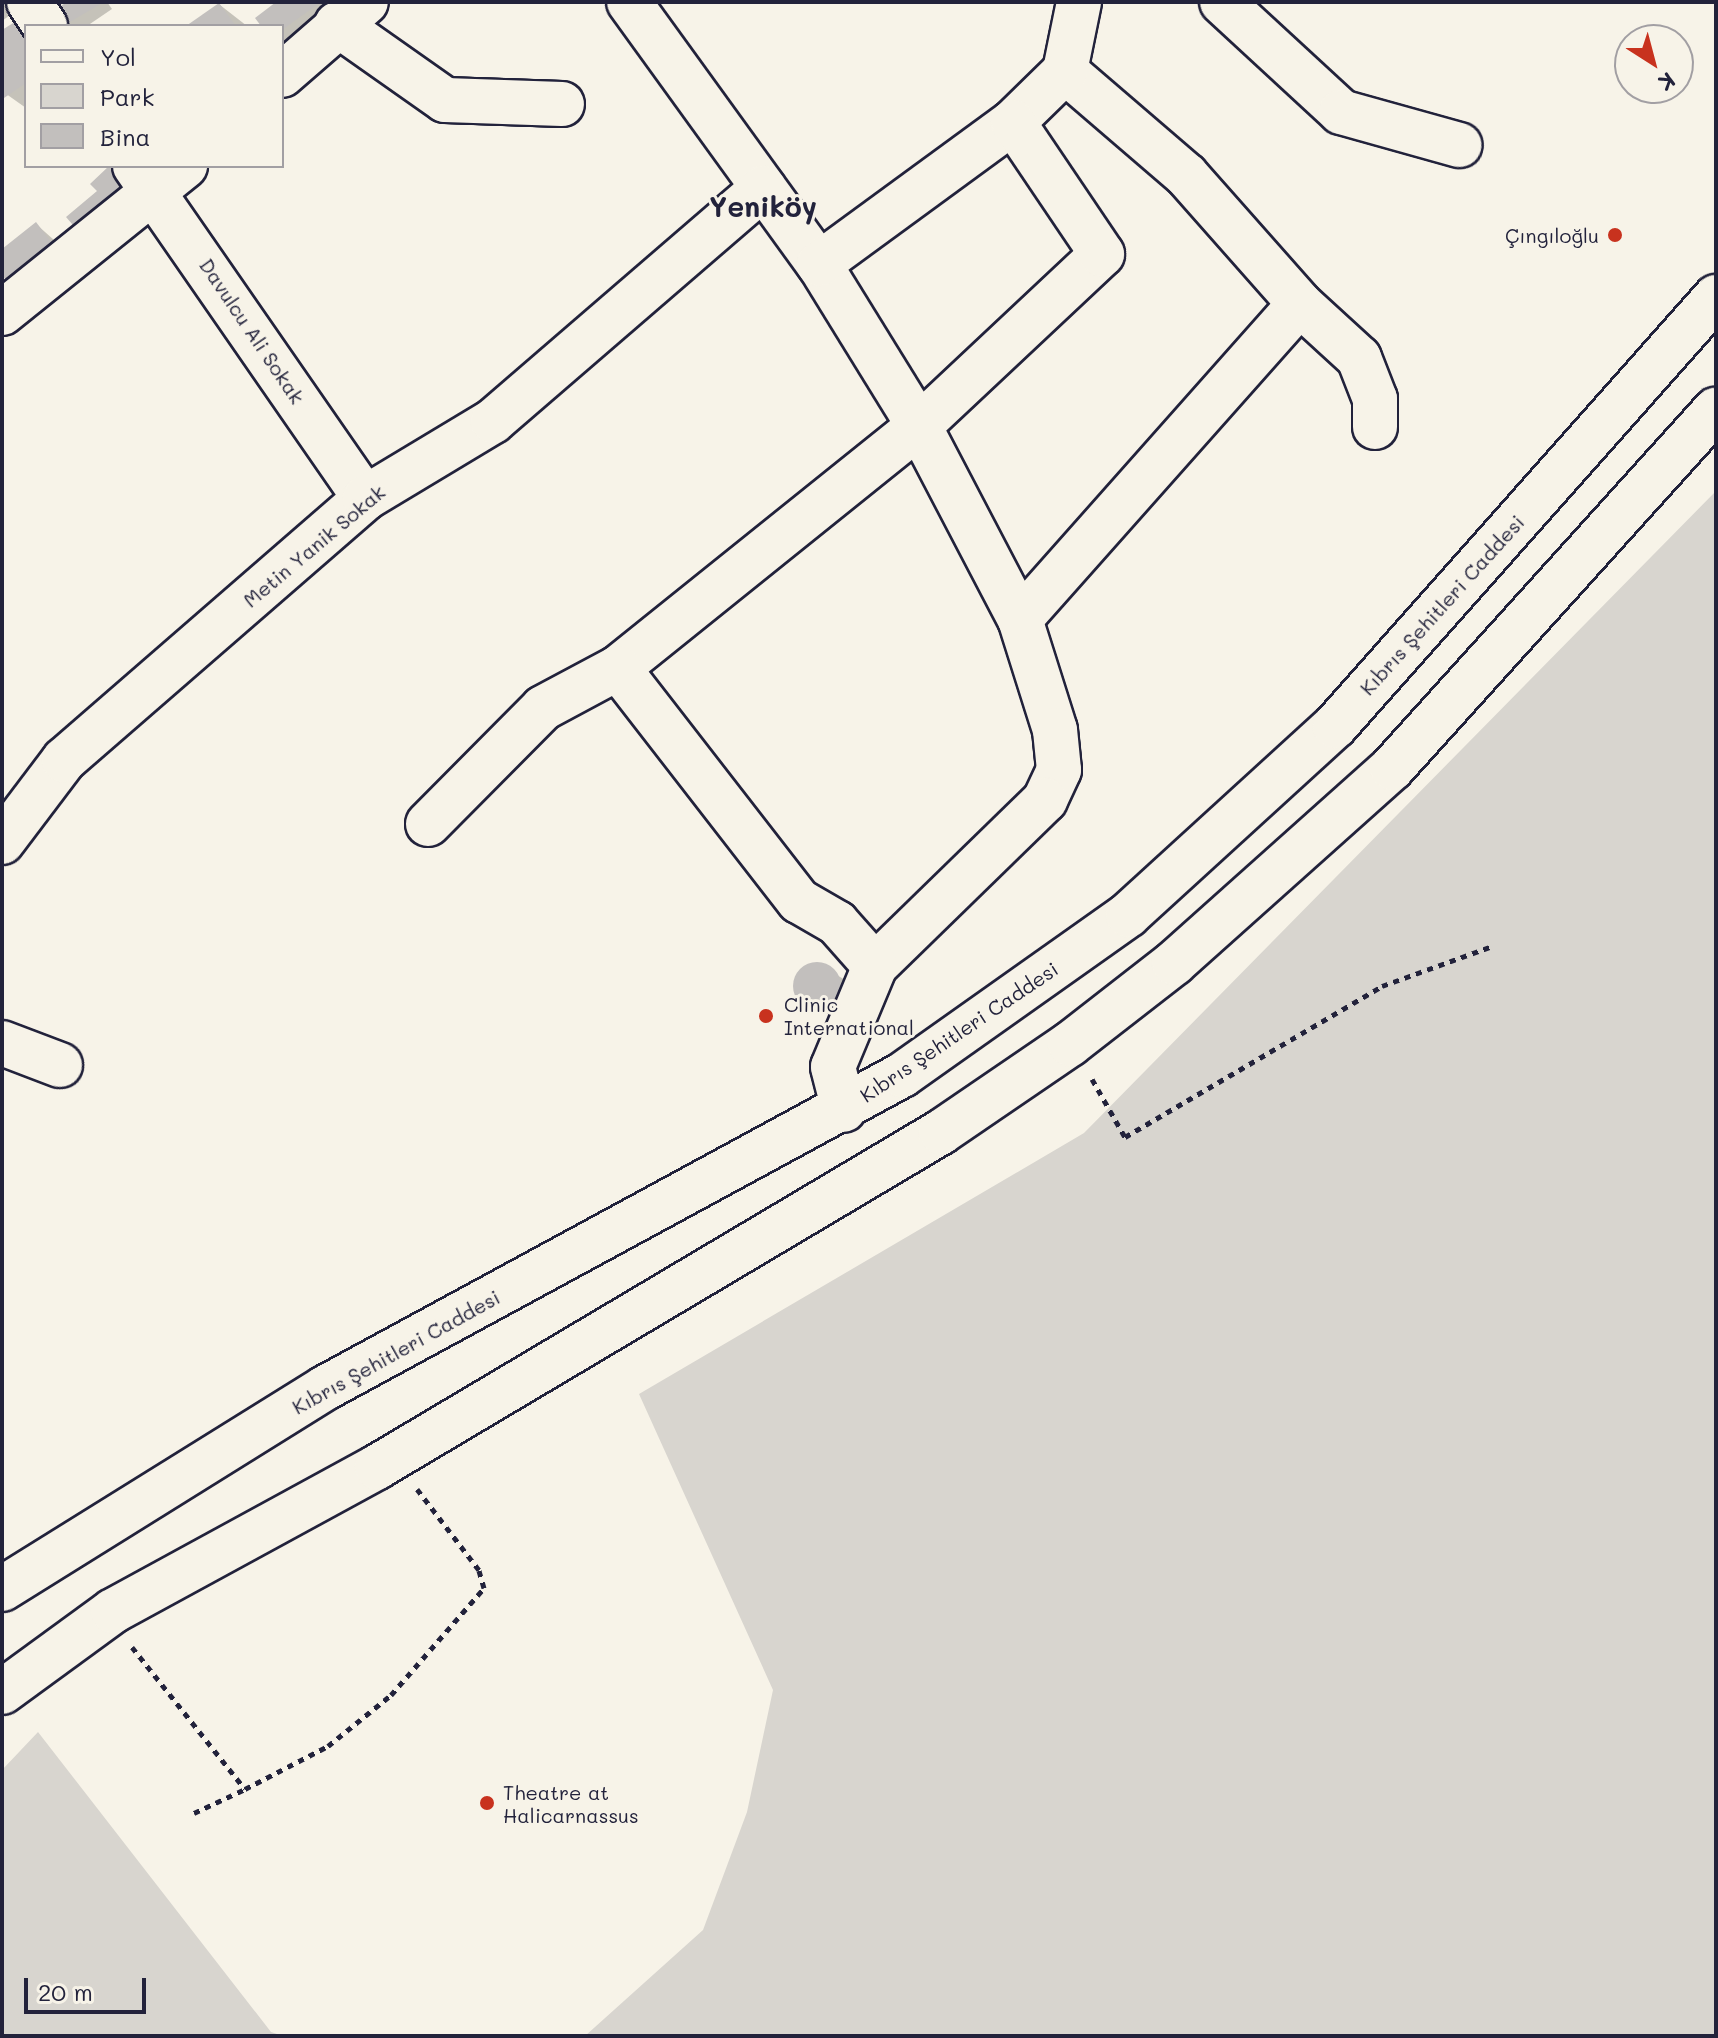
<!DOCTYPE html>
<meta charset="utf-8">
<style>
body{margin:0}
#map{position:relative;width:1718px;height:2038px;overflow:hidden;background:#f7f3e8;font-family:Mali,sans-serif}
div>[style]{position:absolute}
.green>*{inset:0;background:#d8d5cf}
.shadow>*{inset:0;background:#0003}
.building>*{inset:0;background:#c2bfbd}
.round{border-radius:50%}
.path>*{height:5px;margin-top:-2.5px;transform-origin:0;background:repeating-linear-gradient(90deg,#22223b 0 6px,transparent 0 12px)}
.roads{filter:drop-shadow(2px 0 #22223b) drop-shadow(-2px 0 #22223b) drop-shadow(0 2px #22223b) drop-shadow(0 -2px #22223b)}
.street>*{height:44px;margin:-22px;padding:0 22px;transform-origin:22px;border-radius:22px;background:#f7f3e8}
.secondary>*{height:44px;margin:-22px;padding:0 22px;transform-origin:22px;border-radius:22px;background:#f7f3e8}
.highway>*{height:44px;margin:-22px;padding:0 22px;transform-origin:22px;border-radius:22px;background:#f7f3e8}
.dots>*{width:22px;height:22px;translate:-50% -50%;box-sizing:border-box;border:4px solid #f7f3e8;border-radius:50%}
span{translate:-50% -50%;white-space:nowrap;text-align:center;line-height:1.15;-webkit-text-stroke:6px #f7f3e8;paint-order:stroke}
.poi-label{font-size:20px;color:#22223b}
.right{translate:-100% -50%;text-align:right}
.left{translate:0 -50%;text-align:left}
.street-label{font-size:20px;color:#22223b}
.district-label{font-size:28px;color:#22223b;font-weight:700}
.frame{position:absolute;inset:0;border:4px solid #22223b;pointer-events:none}
.legend{position:absolute;left:24px;top:24px;width:260px;height:144px;box-sizing:border-box;background:#f7f3e8;border:2px solid #a29fa3;margin:0;padding:10px 14px;list-style:none;font-size:24px;color:#22223b}
.legend li{display:flex;align-items:center;gap:16px;height:40px}
.legend b{width:40px;border:2px solid #a29fa3}
.north{position:absolute;left:1614px;top:24px;width:80px;height:80px;box-sizing:border-box;background:#f7f3e8;border:2px solid #a29fa3;border-radius:50%;rotate:144deg;font-size:22px;font-weight:700;line-height:32px;text-align:center;color:#22223b}
.north::after{content:'';display:block;margin:auto;width:28px;height:36px;background:#c8321e;clip-path:polygon(50% 0,100% 100%,50% 72%,0 100%)}
.scale{position:absolute;left:24px;top:1978px;width:122px;height:36px;box-sizing:border-box;border:4px solid #22223b;border-top:0;padding-left:10px;font-size:24px;line-height:28px;white-space:nowrap;color:#22223b;-webkit-text-stroke:6px #f7f3e8;paint-order:stroke}
</style>
<div id="map">
<div class="green">
<i style="clip-path:polygon(1716px 491px,1716px 2036px,585px 2036px,703px 1930px,747px 1812px,773px 1690px,639px 1394px,1084px 1133px)"></i>
<i style="clip-path:polygon(38px 1732px,271px 2032px,283px 2036px,2px 2036px,2px 1770px)"></i>
</div>
<div class="shadow">
<i style="clip-path:polygon(2px 2px,24px 2px,25px 4px,2px 21px)"></i>
<i style="clip-path:polygon(70px 2px,107px 2px,112px 9px,87px 26px,66px 26px)"></i>
<i style="clip-path:polygon(280px 2px,328px 2px,332px 7px,282px 42px)"></i>
<i style="clip-path:polygon(220px 5px,247px 26px,190px 26px)"></i>
<i style="clip-path:polygon(18px 23px,26px 27px,26px 108px,2px 91px,2px 33px)"></i>
<i style="clip-path:polygon(36px 224px,72px 256px,2px 272px,2px 251px)"></i>
<i style="clip-path:polygon(816px 963px,847px 981px,840px 1012px,830px 1015px,798px 998px,805px 967px)"></i>
</div>
<div class="building">
<i style="clip-path:polygon(67px 2px,104px 2px,63px 26px,53px 11px)"></i>
<i style="clip-path:polygon(276px 2px,321px 2px,282px 30px,261px 26px,255px 18px)"></i>
<i style="clip-path:polygon(219px 3px,236px 26px,186px 26px)"></i>
<i style="clip-path:polygon(18px 20px,26px 32px,26px 83px,4px 98px,2px 30px)"></i>
<i style="clip-path:polygon(109px 166px,121px 166px,142px 189px,85px 239px,66px 217px,97px 191px,90px 184px)"></i>
<i style="clip-path:polygon(36px 222px,52px 243px,42px 251px,49px 260px,13px 289px,2px 275px,2px 249px)"></i>
<i class="round" style="left:793px;top:962px;width:48px;height:48px"></i>
</div>
<div class="path">
<i style="left:1092px;top:1079px;width:67px;rotate:60.4deg"></i>
<i style="left:1125px;top:1137px;width:298px;rotate:-30.4deg"></i>
<i style="left:1382px;top:986px;width:115px;rotate:-19.9deg"></i>
<i style="left:132px;top:1647px;width:181px;rotate:51.5deg"></i>
<i style="left:245px;top:1789px;width:93px;rotate:-27.4deg"></i>
<i style="left:328px;top:1746px;width:81px;rotate:-39deg"></i>
<i style="left:391px;top:1695px;width:142px;rotate:-49deg"></i>
<i style="left:484px;top:1588px;width:19px;rotate:-106deg"></i>
<i style="left:479px;top:1570px;width:102px;rotate:-127.4deg"></i>
<i style="left:194px;top:1813px;width:56px;rotate:-25.2deg"></i>
</div>
<div class="roads">
<div class="street">
<i style="left:29px;top:2px;width:29px;rotate:56deg"></i>
<i style="left:629px;top:2px;width:324px;rotate:54.1deg"></i>
<i style="left:819px;top:264px;width:190px;rotate:58.3deg"></i>
<i style="left:919px;top:426px;width:218px;rotate:62.4deg"></i>
<i style="left:1020px;top:619px;width:116px;rotate:72.5deg"></i>
<i style="left:1055px;top:730px;width:40px;rotate:84.3deg"></i>
<i style="left:1059px;top:770px;width:33px;rotate:115deg"></i>
<i style="left:1045px;top:800px;width:238px;rotate:135.7deg"></i>
<i style="left:875px;top:966px;width:109px;rotate:112.6deg"></i>
<i style="left:833px;top:1067px;width:44px;rotate:75.7deg"></i>
<i style="left:1222px;top:2px;width:162px;rotate:42.7deg"></i>
<i style="left:1341px;top:112px;width:123px;rotate:15.6deg"></i>
<i style="left:337px;top:24px;width:132px;rotate:35.1deg"></i>
<i style="left:445px;top:100px;width:117px;rotate:2deg"></i>
<i style="left:1065px;top:71px;width:160px;rotate:40.7deg"></i>
<i style="left:1186px;top:175px;width:172px;rotate:48.5deg"></i>
<i style="left:1300px;top:304px;width:80px;rotate:42.5deg"></i>
<i style="left:1359px;top:358px;width:44px;rotate:68.7deg"></i>
<i style="left:1375px;top:399px;width:28px;rotate:90deg"></i>
<i style="left:135px;top:166px;width:404px;rotate:55.3deg"></i>
<i style="left:819px;top:264px;width:240px;rotate:-36.2deg"></i>
<i style="left:1013px;top:122px;width:73px;rotate:-44.4deg"></i>
<i style="left:1065px;top:71px;width:70px;rotate:-78.5deg"></i>
<i style="left:1020px;top:619px;width:421px;rotate:-48.4deg"></i>
<i style="left:618px;top:668px;width:386px;rotate:-38.8deg"></i>
<i style="left:919px;top:426px;width:251px;rotate:-43.2deg"></i>
<i style="left:1102px;top:254px;width:159px;rotate:-124deg"></i>
<i style="left:428px;top:824px;width:163px;rotate:-45.2deg"></i>
<i style="left:543px;top:708px;width:85px;rotate:-28.1deg"></i>
<i style="left:618px;top:668px;width:295px;rotate:52.2deg"></i>
<i style="left:799px;top:901px;width:44px;rotate:30.1deg"></i>
<i style="left:837px;top:923px;width:57px;rotate:48.5deg"></i>
<i style="left:2px;top:842px;width:103px;rotate:-52.9deg"></i>
<i style="left:64px;top:760px;width:399px;rotate:-41deg"></i>
<i style="left:365px;top:498px;width:149px;rotate:-31deg"></i>
<i style="left:493px;top:421px;width:357px;rotate:-40.8deg"></i>
<i style="left:2px;top:1043px;width:62px;rotate:20.8deg"></i>
</div>
<div class="secondary">
<i style="left:282px;top:75px;width:111px;rotate:-41deg"></i>
<i style="left:2px;top:313px;width:235px;rotate:-38.8deg"></i>
</div>
<div class="highway">
<i style="left:2px;top:1589px;width:380px;rotate:-31.9deg"></i>
<i style="left:325px;top:1388px;width:656px;rotate:-28.48deg"></i>
<i style="left:902px;top:1075px;width:277px;rotate:-35.3deg"></i>
<i style="left:1128px;top:915px;width:280px;rotate:-42.4deg"></i>
<i style="left:1335px;top:726px;width:574px;rotate:-48.39deg"></i>
<i style="left:2px;top:1692px;width:137px;rotate:-36.1deg"></i>
<i style="left:113px;top:1611px;width:301px;rotate:-28.6deg"></i>
<i style="left:377px;top:1467px;width:656px;rotate:-30.71deg"></i>
<i style="left:941px;top:1132px;width:156px;rotate:-34.3deg"></i>
<i style="left:1070px;top:1044px;width:132px;rotate:-37.9deg"></i>
<i style="left:1174px;top:963px;width:292px;rotate:-41.8deg"></i>
<i style="left:1392px;top:768px;width:483px;rotate:-47.9deg"></i>
</div>
</div>
<div class="dots">
<i style="left:1615px;top:235px;background:#c8321e"></i>
<i style="left:766px;top:1016px;background:#c8321e"></i>
<i style="left:487px;top:1803px;background:#c8321e"></i>
</div>
<div class="poi-label">
<span class="right" style="left:1599px;top:235px">Çıngıloğlu</span>
<span class="left" style="left:784px;top:1016px">Clinic<br>International</span>
<span class="left" style="left:503px;top:1804px">Theatre at<br>Halicarnassus</span>
</div>
<div class="street-label">
<span style="left:252px;top:331px;rotate:56deg">Davulcu Ali Sokak</span>
<span style="left:314px;top:546px;rotate:-40deg">Metin Yanik Sokak</span>
<span style="left:1442px;top:605px;rotate:-48deg">Kıbrıs Şehitleri Caddesi</span>
<span style="left:959px;top:1032px;rotate:-34deg">Kıbrıs Şehitleri Caddesi</span>
<span style="left:396px;top:1352px;rotate:-29deg">Kıbrıs Şehitleri Caddesi</span>
</div>
<div class="district-label">
<span style="left:763px;top:206px">Yeniköy</span>
</div>
<div class="frame"></div>
<ul class="legend">
<li><b style="height:10px;background:#f7f3e8"></b>Yol</li>
<li><b style="height:22px;background:#d8d5cf"></b>Park</li>
<li><b style="height:22px;background:#c2bfbd"></b>Bina</li>
</ul>
<div class="north">K</div>
<div class="scale">20 m</div>
</div>
